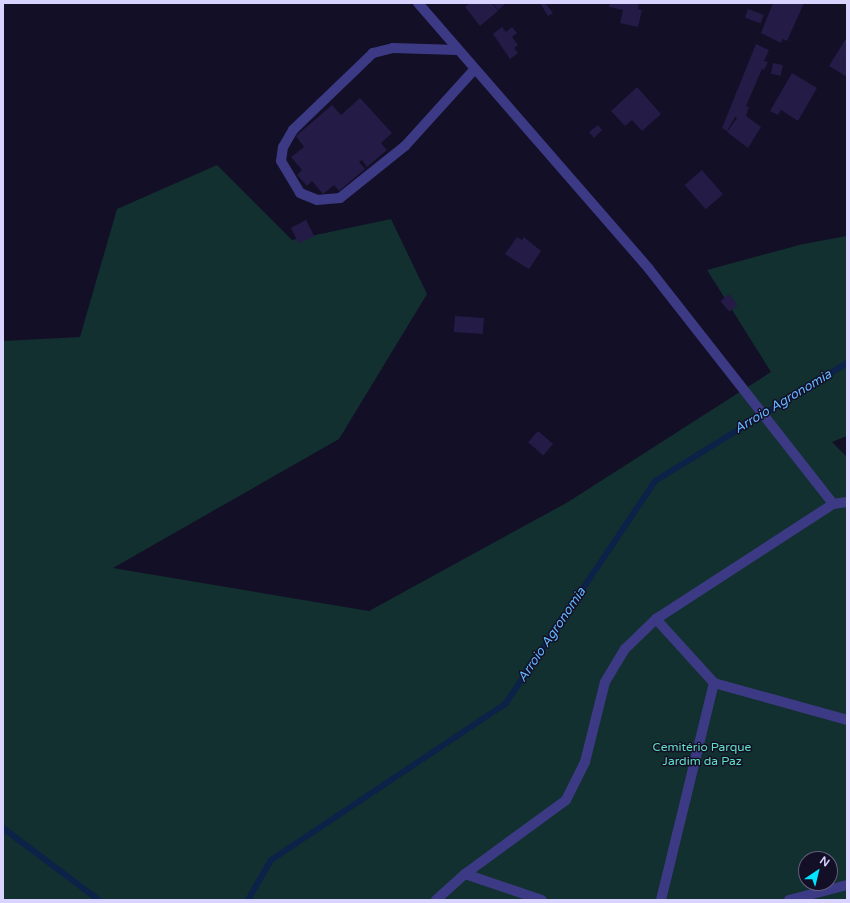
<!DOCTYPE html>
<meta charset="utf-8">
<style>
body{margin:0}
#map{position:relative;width:850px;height:903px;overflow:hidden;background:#130f26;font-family:"Varela Round",sans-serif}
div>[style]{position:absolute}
.green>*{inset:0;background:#12302f}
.stream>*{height:6px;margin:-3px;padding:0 3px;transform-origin:3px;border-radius:3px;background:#0c2248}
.building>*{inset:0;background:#241b47;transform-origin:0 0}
.service>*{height:10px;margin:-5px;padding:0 5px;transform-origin:5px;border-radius:5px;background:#3d3a85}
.minor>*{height:10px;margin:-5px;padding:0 5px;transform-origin:5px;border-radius:5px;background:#3d3a85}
span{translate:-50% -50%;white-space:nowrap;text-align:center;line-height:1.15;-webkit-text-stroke:3px #130f26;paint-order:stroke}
.park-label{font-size:12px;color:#5fe0c0}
.water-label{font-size:13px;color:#62b6ff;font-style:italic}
.frame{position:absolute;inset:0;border:4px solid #d9d4ff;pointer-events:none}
.north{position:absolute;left:798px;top:851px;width:40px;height:40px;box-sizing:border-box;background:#130f26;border:1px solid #625e7d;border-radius:50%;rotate:35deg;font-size:11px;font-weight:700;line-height:16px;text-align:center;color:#d9d4ff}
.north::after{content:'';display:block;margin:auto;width:14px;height:18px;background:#00e5ff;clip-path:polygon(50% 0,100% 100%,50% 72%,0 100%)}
</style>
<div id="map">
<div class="green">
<i style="clip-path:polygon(evenodd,217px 165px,292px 240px,391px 219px,427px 294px,339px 439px,113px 568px,369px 611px,568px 502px,771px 372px,707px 270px,803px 244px,847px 236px,847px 436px,832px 442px,847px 457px,847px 900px,3px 900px,3px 341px,80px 337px,117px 209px,217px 165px,806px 859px,830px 859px,830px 883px,806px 883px,806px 859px)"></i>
</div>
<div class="stream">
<i style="left:3px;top:828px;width:120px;rotate:36.9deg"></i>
<i style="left:248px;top:900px;width:46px;rotate:-60.1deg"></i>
<i style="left:271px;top:860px;width:283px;rotate:-33.7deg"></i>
<i style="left:506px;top:703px;width:267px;rotate:-56.1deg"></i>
<i style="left:655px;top:481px;width:225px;rotate:-31.6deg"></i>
</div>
<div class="building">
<i style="clip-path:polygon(470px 3px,492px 3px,498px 11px,480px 26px,465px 7px)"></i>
<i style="clip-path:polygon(493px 3px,504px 3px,505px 4px,498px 10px)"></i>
<i style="clip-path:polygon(540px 3px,545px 3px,553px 13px,548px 16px)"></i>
<i style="clip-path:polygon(610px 3px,639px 3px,638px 9px,642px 10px,638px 27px,620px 23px,623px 10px,609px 7px)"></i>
<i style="clip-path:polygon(773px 3px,804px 3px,787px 41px,783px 39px,781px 43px,761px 33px)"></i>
<i style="left:748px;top:9px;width:17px;height:9px;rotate:21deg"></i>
<i style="clip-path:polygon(502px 27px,506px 32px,512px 27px,517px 33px,512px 37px,518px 45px,514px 48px,518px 53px,510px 59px,493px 34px)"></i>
<i style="clip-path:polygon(847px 37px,847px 77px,829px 66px)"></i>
<i style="clip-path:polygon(756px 44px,769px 50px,764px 61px,768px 62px,764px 70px,762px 69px,746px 106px,749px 107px,746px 116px,761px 127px,748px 148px,727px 132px,737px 118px,735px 117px,727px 131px,722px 128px)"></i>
<i style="left:773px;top:63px;width:10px;height:11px;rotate:11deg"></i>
<i style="clip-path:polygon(792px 73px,817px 88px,798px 121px,781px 110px,778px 115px,770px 111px)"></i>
<i style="clip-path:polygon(637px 87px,661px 114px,642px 131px,632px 120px,625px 126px,611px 111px)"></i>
<i style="clip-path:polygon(360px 98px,392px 133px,381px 143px,387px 150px,367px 167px,362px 160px,359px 162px,365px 169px,339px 191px,334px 185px,323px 194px,312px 181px,307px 186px,297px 175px,302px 170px,291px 157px,304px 147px,296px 136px,332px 105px,341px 115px)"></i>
<i style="clip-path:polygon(598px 125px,602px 130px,594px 138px,589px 132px)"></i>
<i style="left:702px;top:170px;width:32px;height:23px;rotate:49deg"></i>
<i style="left:306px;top:220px;width:18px;height:17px;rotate:63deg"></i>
<i style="clip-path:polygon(517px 237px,522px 240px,524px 237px,541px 251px,529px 269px,505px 254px)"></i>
<i style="left:729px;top:294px;width:14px;height:11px;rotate:51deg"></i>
<i style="left:455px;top:316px;width:29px;height:16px;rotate:4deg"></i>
<i style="left:538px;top:431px;width:20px;height:15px;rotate:41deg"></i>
</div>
<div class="service">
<i style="left:418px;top:3px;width:352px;rotate:49deg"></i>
<i style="left:649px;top:269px;width:298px;rotate:51.9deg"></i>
<i style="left:457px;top:50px;width:64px;rotate:-178.2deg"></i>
<i style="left:393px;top:48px;width:21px;rotate:166deg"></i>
<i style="left:373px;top:53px;width:111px;rotate:136.1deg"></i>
<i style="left:293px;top:130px;width:20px;rotate:120deg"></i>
<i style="left:283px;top:147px;width:14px;rotate:98deg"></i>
<i style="left:281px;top:161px;width:37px;rotate:59deg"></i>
<i style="left:300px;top:193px;width:18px;rotate:22deg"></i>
<i style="left:317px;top:200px;width:23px;rotate:-5deg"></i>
<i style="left:340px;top:198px;width:83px;rotate:-38.7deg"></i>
<i style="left:405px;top:146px;width:103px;rotate:-47.8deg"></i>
<i style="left:436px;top:900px;width:39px;rotate:-42deg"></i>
<i style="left:465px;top:874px;width:125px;rotate:-36.2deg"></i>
<i style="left:566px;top:800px;width:42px;rotate:-63.4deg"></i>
<i style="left:585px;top:762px;width:82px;rotate:-76deg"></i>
<i style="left:605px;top:682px;width:39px;rotate:-59deg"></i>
<i style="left:625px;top:649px;width:43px;rotate:-44.1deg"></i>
<i style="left:656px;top:619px;width:211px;rotate:-33deg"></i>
<i style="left:833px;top:504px;width:14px;rotate:-8deg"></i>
</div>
<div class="minor">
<i style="left:656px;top:619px;width:86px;rotate:47.8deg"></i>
<i style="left:714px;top:683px;width:138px;rotate:15.5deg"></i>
<i style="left:465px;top:874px;width:81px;rotate:18.7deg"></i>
<i style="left:661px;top:900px;width:223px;rotate:-76.3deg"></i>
<i style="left:789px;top:900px;width:60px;rotate:-14.5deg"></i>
</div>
<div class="park-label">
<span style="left:702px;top:755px">Cemitério Parque<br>Jardim da Paz</span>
</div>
<div class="water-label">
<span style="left:783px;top:402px;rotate:-31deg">Arroio Agronomia</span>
<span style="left:552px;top:635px;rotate:-56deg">Arroio Agronomia</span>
</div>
<div class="frame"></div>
<div class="north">N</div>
</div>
